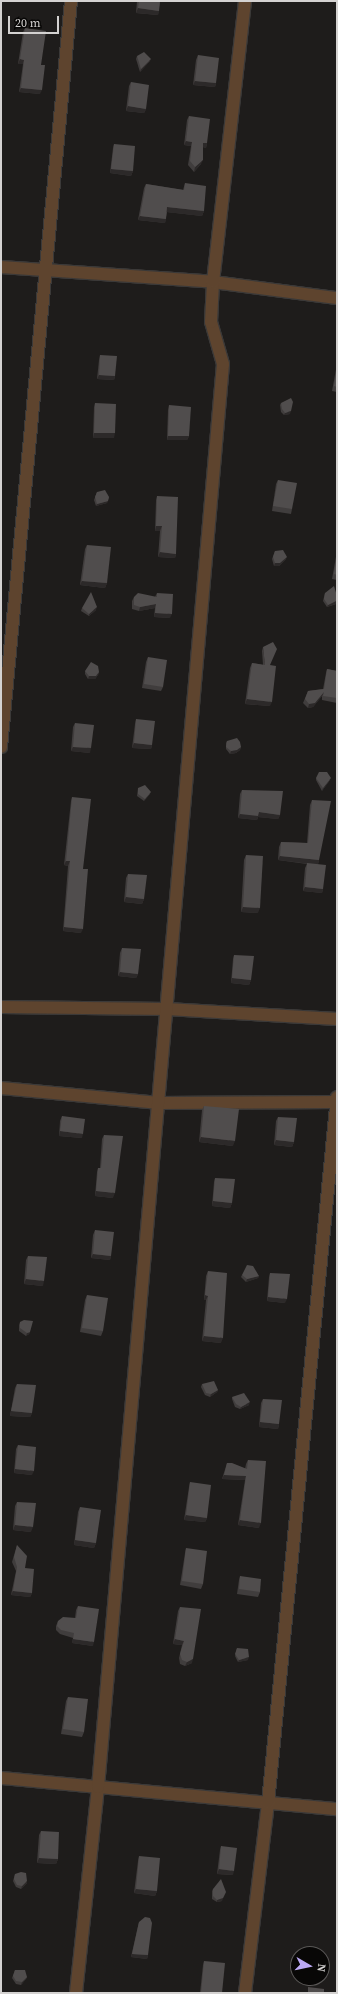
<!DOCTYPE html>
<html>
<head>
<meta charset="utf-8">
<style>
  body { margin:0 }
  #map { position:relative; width:338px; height:1994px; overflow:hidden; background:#1e1c1b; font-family:"Source Serif 4",serif }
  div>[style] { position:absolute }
  .roads { filter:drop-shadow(1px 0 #3b3938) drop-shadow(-1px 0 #3b3938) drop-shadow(0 1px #3b3938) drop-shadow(0 -1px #3b3938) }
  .minor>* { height:12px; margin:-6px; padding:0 6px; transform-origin:6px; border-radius:6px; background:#5e442e }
  .wall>* { inset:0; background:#403d3d }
  .shaded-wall>* { inset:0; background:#2c2929 }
  .building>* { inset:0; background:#504d4d }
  span { translate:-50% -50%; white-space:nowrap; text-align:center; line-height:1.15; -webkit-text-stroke:3px #080706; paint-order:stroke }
  .frame { position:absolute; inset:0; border:2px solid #d4d2d1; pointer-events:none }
  .north { position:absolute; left:290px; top:1946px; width:40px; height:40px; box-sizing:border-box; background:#080706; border:1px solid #5a5857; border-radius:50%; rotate:99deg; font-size:11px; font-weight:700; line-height:16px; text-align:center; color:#d4d2d1 }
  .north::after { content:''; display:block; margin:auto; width:14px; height:18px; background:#bcaaf5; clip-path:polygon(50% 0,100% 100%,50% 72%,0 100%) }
  .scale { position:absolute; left:8px; top:16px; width:51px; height:18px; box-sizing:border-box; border:2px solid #d4d2d1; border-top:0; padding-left:5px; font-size:12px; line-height:14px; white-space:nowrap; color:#d4d2d1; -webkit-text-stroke:3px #080706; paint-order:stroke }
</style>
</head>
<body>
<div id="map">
  <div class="roads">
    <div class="minor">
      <div style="left:1px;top:267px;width:213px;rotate:4deg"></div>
      <div style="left:213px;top:282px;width:125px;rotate:7.4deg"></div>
      <div style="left:1px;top:747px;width:749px;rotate:-84.64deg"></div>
      <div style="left:1px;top:1007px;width:166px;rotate:0.7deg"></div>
      <div style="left:167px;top:1009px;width:170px;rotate:3.4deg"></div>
      <div style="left:1px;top:1088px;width:159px;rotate:5.4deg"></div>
      <div style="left:159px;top:1103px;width:178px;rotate:-0.3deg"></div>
      <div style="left:1px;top:1778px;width:337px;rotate:5.3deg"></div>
      <div style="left:76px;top:1993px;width:207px;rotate:-83.9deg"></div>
      <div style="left:98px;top:1787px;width:1428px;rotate:-84.98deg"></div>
      <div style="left:223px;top:364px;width:44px;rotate:-105.9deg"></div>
      <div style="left:211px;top:322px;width:40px;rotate:-87.1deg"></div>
      <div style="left:213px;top:282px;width:283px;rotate:-83.5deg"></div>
      <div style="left:245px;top:1993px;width:191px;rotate:-83.1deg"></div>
      <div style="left:268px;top:1803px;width:709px;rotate:-84.42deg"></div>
    </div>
  </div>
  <div class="wall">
    <div style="clip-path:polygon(137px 1px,160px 1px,158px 15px,136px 13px)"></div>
    <div style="clip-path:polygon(25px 28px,41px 65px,40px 94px,19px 92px,23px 64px,18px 64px,23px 32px)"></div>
    <div style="clip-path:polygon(198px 55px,216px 83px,215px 87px,193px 85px,196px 60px)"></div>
    <div style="clip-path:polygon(137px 56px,150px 61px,140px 72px,136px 59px)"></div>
    <div style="clip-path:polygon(131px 82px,146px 109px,144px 113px,126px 111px,129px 86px)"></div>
    <div style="clip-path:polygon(189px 116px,207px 143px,206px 148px,203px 147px,201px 164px,194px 172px,188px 165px,191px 146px,184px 145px,187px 120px)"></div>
    <div style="clip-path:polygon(114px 144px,133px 171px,131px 176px,110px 173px,113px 148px)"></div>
    <div style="clip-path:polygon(185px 183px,204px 211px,202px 216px,167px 212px,165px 223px,138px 220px,144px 188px,146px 184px,183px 190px)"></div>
    <div style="clip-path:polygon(100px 355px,115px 376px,114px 380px,97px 379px,99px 360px)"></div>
    <div style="clip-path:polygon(337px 364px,337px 392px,332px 391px)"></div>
    <div style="clip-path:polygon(95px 403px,114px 438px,93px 438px,94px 407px)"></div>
    <div style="clip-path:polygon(281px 403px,290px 414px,284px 415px,281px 412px,280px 405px)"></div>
    <div style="clip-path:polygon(169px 405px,189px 436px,187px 440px,167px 440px,168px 410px)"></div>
    <div style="clip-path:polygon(278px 480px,292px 509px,291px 514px,272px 511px,276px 484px)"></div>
    <div style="clip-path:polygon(97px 492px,109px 497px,107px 503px,96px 506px,94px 500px)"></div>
    <div style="clip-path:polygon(157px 496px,176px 554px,175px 558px,158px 557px,160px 531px,155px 531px,156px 500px)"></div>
    <div style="clip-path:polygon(87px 545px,107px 583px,105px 588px,80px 585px,85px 549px)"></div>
    <div style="clip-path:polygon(275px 551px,286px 559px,279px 566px,274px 566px,272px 559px)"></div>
    <div style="clip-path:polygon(337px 551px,337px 580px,332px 579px)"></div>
    <div style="clip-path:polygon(157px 593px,170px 618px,154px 617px,155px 608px,139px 611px,132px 609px,132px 601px,134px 597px,155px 597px)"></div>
    <div style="clip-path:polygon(325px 593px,337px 600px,336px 604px,327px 607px,323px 601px)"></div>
    <div style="clip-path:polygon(82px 608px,96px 610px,89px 616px,81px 611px)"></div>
    <div style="clip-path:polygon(263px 647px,270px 706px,245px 704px,250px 668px,252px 663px,263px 665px,262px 651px)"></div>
    <div style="clip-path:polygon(148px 657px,163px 687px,161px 691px,142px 688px,146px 662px)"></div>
    <div style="clip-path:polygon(327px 669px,337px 671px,337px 703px,322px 700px,322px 696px,313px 707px,308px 708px,303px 703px,308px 691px,323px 689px,326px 673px)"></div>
    <div style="clip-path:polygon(85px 671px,99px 672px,98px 675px,95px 679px,88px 679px,85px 674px)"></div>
    <div style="clip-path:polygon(136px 719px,152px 745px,151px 749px,132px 748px,135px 724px)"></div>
    <div style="clip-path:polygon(75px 723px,90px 753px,71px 751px,73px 727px)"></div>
    <div style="clip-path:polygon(227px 741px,241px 747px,240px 750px,236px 753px,230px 754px,226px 749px,226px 743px)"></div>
    <div style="clip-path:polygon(316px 778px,330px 780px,322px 791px,316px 780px)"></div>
    <div style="clip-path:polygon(138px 788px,150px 794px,144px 801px,137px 796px)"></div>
    <div style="clip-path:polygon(242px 790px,280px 815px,278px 819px,258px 817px,257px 820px,238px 818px,240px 794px)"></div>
    <div style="clip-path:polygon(72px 797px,81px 933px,63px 931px,68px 866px,64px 865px,71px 801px)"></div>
    <div style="clip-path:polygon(312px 800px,319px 860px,318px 864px,323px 889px,322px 893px,303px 891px,305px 868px,307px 864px,278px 860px,279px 847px,281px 842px,307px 843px,310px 805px)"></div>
    <div style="clip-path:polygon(246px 855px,258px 913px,241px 912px,244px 860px)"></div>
    <div style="clip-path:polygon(128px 874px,144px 899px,142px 904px,124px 902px,126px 878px)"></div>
    <div style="clip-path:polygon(122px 948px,138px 974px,136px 978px,118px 976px,120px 953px)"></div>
    <div style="clip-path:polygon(234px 955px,251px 980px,249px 985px,231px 983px,233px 959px)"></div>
    <div style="clip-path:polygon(204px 1106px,233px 1146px,199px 1142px,202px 1110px)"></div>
    <div style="clip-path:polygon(62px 1116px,82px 1138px,59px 1136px,60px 1121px)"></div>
    <div style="clip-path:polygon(278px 1117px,294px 1142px,292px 1147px,274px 1145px,276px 1121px)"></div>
    <div style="clip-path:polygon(104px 1135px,113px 1198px,95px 1196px,97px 1172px,98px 1168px,100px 1168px,102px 1139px)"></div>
    <div style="clip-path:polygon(215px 1178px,232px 1203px,230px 1208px,212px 1206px,214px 1182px)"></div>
    <div style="clip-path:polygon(95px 1230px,111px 1256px,110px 1260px,91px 1258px,93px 1235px)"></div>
    <div style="clip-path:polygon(28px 1256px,43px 1286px,24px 1284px,26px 1260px)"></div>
    <div style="clip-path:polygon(208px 1271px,221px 1343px,202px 1341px,206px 1300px,204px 1300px,206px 1276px)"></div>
    <div style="clip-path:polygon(270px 1273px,285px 1303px,267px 1301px,269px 1277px)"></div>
    <div style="clip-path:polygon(242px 1275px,259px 1276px,258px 1278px,246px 1282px,241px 1277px)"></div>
    <div style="clip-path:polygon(87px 1295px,103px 1331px,101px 1336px,80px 1332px,85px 1300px)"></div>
    <div style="clip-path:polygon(20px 1322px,30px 1332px,29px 1334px,26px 1336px,19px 1331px,19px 1325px)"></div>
    <div style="clip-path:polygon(17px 1384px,32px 1413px,30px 1417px,10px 1416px,15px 1388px)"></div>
    <div style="clip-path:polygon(202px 1384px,218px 1390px,217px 1392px,210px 1397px,205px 1395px,201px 1387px)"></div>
    <div style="clip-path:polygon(232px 1397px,249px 1405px,240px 1409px,235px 1407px,232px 1399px)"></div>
    <div style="clip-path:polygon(263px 1399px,279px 1424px,278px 1429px,259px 1427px,261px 1403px)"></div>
    <div style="clip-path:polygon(18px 1445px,32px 1475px,14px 1473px,16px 1449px)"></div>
    <div style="clip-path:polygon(248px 1460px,259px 1528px,238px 1525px,245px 1480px,222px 1479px,227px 1463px,245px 1469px,246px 1464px)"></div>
    <div style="clip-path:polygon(190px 1482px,207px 1518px,205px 1522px,184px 1520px,189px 1487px)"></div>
    <div style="clip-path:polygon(17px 1502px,31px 1532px,13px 1530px,15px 1506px)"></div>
    <div style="clip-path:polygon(80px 1507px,96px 1543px,94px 1548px,74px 1545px,78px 1512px)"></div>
    <div style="clip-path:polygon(17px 1545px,25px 1568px,32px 1593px,30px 1597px,11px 1595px,16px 1571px,12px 1562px)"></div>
    <div style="clip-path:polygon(186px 1548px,203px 1584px,201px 1589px,180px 1585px,185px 1553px)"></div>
    <div style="clip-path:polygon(240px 1576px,260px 1592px,258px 1597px,237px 1594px,239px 1580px)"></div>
    <div style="clip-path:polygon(78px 1606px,93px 1646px,72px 1643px,73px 1638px,60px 1634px,56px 1630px,56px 1626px,58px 1621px,75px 1618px,76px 1610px)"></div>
    <div style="clip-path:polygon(180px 1607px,192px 1663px,185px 1666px,180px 1664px,179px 1658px,182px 1645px,173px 1644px,178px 1611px)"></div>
    <div style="clip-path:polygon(237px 1648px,248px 1660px,238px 1662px,235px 1656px)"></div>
    <div style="clip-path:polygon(68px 1697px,84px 1732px,82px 1737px,61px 1734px,66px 1701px)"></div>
    <div style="clip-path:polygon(41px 1831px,58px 1859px,56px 1864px,37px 1863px,39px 1835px)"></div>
    <div style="clip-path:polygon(221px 1846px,233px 1875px,217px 1874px,220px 1850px)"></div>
    <div style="clip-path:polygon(139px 1856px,157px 1891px,155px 1896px,134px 1893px,138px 1861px)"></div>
    <div style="clip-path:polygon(15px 1874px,27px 1883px,21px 1889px,16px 1887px,13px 1881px)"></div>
    <div style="clip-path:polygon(213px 1889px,222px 1901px,217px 1902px,212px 1899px,212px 1891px)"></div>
    <div style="clip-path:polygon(139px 1922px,148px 1955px,147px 1959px,131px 1957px,138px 1926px)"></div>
    <div style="clip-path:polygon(204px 1961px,222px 1993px,200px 1993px,203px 1965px)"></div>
    <div style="clip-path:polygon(15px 1970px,27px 1977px,26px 1979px,21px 1985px,16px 1984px,12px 1978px)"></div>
  </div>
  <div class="shaded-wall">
    <div style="clip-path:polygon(138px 8px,159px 11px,158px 15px,136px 13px)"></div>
    <div style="clip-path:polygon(20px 59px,24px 60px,23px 64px,18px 64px)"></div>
    <div style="clip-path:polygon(151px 59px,150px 61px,140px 72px,141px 69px)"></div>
    <div style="clip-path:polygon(195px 81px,216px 83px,215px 87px,193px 85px)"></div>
    <div style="clip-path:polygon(21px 88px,42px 90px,40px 94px,19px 92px)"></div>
    <div style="clip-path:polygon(128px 106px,146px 109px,144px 113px,126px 111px)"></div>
    <div style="clip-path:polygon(186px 141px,192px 142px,191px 146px,184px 145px)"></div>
    <div style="clip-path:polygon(203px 143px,207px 143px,206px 148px,202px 147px)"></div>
    <div style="clip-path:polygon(203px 160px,201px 164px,194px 172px,195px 167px)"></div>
    <div style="clip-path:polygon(111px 169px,133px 171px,131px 176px,110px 173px)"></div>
    <div style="clip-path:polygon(167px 207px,204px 211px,202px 216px,166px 212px)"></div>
    <div style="clip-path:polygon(140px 216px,166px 219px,165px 223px,138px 220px)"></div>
    <div style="clip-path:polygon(99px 375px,115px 376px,114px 380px,97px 379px)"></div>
    <div style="clip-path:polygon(291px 411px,290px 414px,284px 415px,285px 413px)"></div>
    <div style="clip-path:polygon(94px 433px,115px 433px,114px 438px,93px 438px)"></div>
    <div style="clip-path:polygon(168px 436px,189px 436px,187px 440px,167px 440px)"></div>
    <div style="clip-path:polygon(108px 501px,107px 503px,96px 506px,97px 504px)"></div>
    <div style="clip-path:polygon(156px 526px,162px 526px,160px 531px,155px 531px)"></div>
    <div style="clip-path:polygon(160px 552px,176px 554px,175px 558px,158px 557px)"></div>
    <div style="clip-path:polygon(287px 557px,286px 559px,279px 566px,274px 566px,275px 563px)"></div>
    <div style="clip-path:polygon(82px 581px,107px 583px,105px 588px,80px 585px)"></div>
    <div style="clip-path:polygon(336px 601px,336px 604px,327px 607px,328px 605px)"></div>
    <div style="clip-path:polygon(156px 604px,155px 608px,139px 611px,140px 607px)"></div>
    <div style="clip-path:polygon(97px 607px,96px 610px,89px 616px,89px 614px)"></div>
    <div style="clip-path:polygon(155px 613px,172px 614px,170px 618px,154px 617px)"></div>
    <div style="clip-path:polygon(99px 672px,98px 675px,95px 679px,88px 679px,89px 676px)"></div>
    <div style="clip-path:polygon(324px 692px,322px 696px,313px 707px,308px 708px,309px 704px)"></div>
    <div style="clip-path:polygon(247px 699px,272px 702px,270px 706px,245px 704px)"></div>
    <div style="clip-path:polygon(134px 743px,152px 745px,151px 749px,132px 748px)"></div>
    <div style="clip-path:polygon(73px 747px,91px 748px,90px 753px,71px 751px)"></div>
    <div style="clip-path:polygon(241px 747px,240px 750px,236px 753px,230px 754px,231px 751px)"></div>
    <div style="clip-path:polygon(331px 778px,330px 780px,322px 791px,323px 788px)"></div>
    <div style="clip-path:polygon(151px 792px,150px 794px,144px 801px,145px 799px)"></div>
    <div style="clip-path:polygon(259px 812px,280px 815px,278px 819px,258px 817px,257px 820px,238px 818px,240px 814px)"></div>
    <div style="clip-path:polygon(280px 856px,319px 860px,318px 865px,278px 860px)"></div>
    <div style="clip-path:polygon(66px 861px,70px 861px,68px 866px,64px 865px)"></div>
    <div style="clip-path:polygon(305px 887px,323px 889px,322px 893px,303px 891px)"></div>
    <div style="clip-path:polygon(126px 897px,144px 899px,142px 904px,124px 902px)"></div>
    <div style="clip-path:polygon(243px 907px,260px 908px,258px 913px,241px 912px)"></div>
    <div style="clip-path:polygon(64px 927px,83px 929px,81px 933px,63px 931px)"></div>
    <div style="clip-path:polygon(120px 972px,138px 974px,136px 978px,118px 976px)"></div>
    <div style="clip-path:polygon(232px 978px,251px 980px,249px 985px,231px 983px)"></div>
    <div style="clip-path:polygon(60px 1131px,83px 1134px,82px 1138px,59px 1136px)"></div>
    <div style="clip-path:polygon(201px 1137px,235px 1141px,233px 1146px,199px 1142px)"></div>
    <div style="clip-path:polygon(276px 1140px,294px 1142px,292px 1147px,274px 1145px)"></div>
    <div style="clip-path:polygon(96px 1191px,115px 1193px,113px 1198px,95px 1196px)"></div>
    <div style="clip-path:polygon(213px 1201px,232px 1203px,230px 1208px,212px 1206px)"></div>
    <div style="clip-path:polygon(93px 1254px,111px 1256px,110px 1260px,91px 1258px)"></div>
    <div style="clip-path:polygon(259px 1276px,258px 1278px,246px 1282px,247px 1279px)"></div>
    <div style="clip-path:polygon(26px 1279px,44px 1281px,43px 1286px,24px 1284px)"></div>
    <div style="clip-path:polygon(205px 1295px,208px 1296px,206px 1300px,204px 1300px)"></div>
    <div style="clip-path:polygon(268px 1297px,287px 1299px,285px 1303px,267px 1301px)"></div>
    <div style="clip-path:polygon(30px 1332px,29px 1334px,26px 1336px,27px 1333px)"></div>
    <div style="clip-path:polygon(204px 1336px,223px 1338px,221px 1343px,202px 1341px)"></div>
    <div style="clip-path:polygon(218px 1390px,217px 1392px,210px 1397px,211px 1394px)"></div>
    <div style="clip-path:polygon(250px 1402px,249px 1405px,240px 1409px,241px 1407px)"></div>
    <div style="clip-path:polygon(11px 1411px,32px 1413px,30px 1417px,10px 1416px)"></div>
    <div style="clip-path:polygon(260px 1422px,279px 1424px,278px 1429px,259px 1427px)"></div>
    <div style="clip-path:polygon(15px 1469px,34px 1471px,32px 1475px,14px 1473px)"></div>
    <div style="clip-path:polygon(224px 1475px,246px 1476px,245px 1480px,222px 1479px)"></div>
    <div style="clip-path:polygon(186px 1515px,207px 1518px,205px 1522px,184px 1520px)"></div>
    <div style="clip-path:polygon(240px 1520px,261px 1523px,259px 1528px,238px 1525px)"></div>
    <div style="clip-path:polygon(15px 1525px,33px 1527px,31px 1532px,13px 1530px)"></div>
    <div style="clip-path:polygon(75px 1540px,96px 1543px,94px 1548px,74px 1545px)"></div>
    <div style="clip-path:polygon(13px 1591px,32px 1593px,30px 1597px,11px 1595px)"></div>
    <div style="clip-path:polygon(73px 1639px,94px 1642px,93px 1646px,72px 1643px)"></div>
    <div style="clip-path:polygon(175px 1639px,184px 1641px,182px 1645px,173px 1644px)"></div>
    <div style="clip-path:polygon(249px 1657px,248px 1660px,238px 1662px,239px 1660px)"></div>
    <div style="clip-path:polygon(193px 1659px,192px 1663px,185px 1666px,187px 1662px)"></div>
    <div style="clip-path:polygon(39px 1858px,58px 1859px,56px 1864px,37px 1863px)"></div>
    <div style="clip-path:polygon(219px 1869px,234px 1871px,233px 1875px,217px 1874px)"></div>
    <div style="clip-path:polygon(27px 1881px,27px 1883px,21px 1889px,22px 1886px)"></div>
    <div style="clip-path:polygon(136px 1889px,157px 1891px,155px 1896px,134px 1893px)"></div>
    <div style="clip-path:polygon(226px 1892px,222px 1901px,217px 1902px,217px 1900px)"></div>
    <div style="clip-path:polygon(132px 1954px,148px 1955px,147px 1959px,131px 1957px)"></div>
    <div style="clip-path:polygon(27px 1977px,26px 1979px,21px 1985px,22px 1982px)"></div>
  </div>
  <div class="building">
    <div style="clip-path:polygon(139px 1px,160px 1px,159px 11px,138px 8px)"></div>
    <div style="clip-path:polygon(25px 28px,46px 31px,41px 65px,45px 65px,42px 90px,21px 88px,24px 60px,20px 59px)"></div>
    <div style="clip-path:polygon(144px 52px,151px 59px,141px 69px,137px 56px)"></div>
    <div style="clip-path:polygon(198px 55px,219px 58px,216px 83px,195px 81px)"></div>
    <div style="clip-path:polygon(131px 82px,149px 85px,146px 109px,128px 106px)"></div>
    <div style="clip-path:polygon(189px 116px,210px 119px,207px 143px,203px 143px,203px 160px,195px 167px,190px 161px,192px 142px,186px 141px)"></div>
    <div style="clip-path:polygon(114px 144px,135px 146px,133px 171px,111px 169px)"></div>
    <div style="clip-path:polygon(185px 183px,206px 186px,204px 211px,167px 207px,166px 219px,140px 216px,146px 184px,184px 190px)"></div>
    <div style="clip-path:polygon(100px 355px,117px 356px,115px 376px,99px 375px)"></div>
    <div style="clip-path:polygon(337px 368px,337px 387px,334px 386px)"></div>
    <div style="clip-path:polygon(291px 398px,293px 402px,291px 411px,285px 413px,282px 409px,281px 403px)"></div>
    <div style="clip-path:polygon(95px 403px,116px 404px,115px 433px,94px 433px)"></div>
    <div style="clip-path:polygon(169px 405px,191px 407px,189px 436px,168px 436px)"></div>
    <div style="clip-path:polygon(278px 480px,297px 483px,292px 509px,273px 506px)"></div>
    <div style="clip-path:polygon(105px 490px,109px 497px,108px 501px,97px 504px,95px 497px,97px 492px)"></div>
    <div style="clip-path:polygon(157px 496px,178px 497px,176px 554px,160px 552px,162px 526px,156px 526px)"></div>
    <div style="clip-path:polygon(87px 545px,111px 547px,107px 583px,82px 581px)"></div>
    <div style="clip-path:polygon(283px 550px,287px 557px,280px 563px,275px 563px,273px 557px,275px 551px)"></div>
    <div style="clip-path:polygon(337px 555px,337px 575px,334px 574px)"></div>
    <div style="clip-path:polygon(334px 586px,337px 596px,337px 600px,336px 601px,328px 605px,324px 599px,325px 593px)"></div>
    <div style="clip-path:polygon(91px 592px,97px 607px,89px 614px,82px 608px)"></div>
    <div style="clip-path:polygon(138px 593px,157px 597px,157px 593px,173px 594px,172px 614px,155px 613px,156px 604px,140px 607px,134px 605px,134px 597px)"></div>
    <div style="clip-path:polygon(273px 642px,277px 649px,270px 665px,276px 666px,272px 702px,247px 699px,252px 663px,265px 665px,263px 647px)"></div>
    <div style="clip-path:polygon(148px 657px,167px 660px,163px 687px,144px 684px)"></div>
    <div style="clip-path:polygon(91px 662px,98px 666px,99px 672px,96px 676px,89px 676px,85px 671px)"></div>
    <div style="clip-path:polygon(327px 669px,337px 671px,337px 698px,323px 696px,324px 692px,315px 703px,309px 704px,305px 699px,308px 691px,324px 689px)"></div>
    <div style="clip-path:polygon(136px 719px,155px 721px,152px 745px,134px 743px)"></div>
    <div style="clip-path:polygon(75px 723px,94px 725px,91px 748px,73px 747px)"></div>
    <div style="clip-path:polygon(237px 738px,240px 742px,241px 747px,237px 750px,231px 751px,226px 747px,227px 741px)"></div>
    <div style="clip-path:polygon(319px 772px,327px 772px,331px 778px,323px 788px,316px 778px)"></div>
    <div style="clip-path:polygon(145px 785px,151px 792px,145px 799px,138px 794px,138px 788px)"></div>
    <div style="clip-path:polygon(242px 790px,283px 791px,280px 815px,259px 812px,258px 816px,240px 814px)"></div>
    <div style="clip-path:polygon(72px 797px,91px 799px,83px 869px,88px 869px,83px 929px,64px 927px,70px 861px,66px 861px)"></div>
    <div style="clip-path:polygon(312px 800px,331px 801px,319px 860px,280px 856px,281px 842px,308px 843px)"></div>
    <div style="clip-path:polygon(246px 855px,263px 856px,260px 908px,243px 907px)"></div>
    <div style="clip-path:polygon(307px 863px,326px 865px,323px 889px,305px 887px)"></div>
    <div style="clip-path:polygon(128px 874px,147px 875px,144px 899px,126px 897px)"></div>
    <div style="clip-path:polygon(122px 948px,141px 949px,138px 974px,120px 972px)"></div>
    <div style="clip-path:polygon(234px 955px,254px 956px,251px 980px,232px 978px)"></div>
    <div style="clip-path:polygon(204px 1106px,239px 1109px,235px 1141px,201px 1137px)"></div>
    <div style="clip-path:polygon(62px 1116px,85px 1119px,83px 1134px,60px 1131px)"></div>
    <div style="clip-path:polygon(278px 1117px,297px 1118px,294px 1142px,276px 1140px)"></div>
    <div style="clip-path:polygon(104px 1135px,123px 1136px,115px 1193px,96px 1191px,98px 1168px,101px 1168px)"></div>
    <div style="clip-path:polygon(215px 1178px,235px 1179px,232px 1203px,213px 1201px)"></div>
    <div style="clip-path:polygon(95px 1230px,114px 1232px,111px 1256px,93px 1254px)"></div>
    <div style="clip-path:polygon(28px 1256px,47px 1257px,44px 1281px,26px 1279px)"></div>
    <div style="clip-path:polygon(247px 1265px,253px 1266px,259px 1276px,247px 1279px,242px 1275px)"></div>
    <div style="clip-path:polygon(208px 1271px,227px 1273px,223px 1338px,204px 1336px,208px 1296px,205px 1295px)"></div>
    <div style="clip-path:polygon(270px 1273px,290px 1274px,287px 1299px,268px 1297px)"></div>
    <div style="clip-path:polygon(87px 1295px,108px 1298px,103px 1331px,82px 1328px)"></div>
    <div style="clip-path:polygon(24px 1320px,33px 1321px,30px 1332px,27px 1333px,20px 1328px,20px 1322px)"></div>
    <div style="clip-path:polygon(214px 1381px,218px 1390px,211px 1394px,206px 1393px,202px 1384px)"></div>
    <div style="clip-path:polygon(17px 1384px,36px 1385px,32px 1413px,11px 1411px)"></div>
    <div style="clip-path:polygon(244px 1393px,250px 1402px,241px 1407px,236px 1404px,232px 1397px)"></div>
    <div style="clip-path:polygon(263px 1399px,282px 1400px,279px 1424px,260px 1422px)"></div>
    <div style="clip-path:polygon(18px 1445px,36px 1447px,34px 1471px,15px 1469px)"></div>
    <div style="clip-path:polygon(248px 1460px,266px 1461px,261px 1523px,240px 1520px,246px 1476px,224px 1475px,227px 1463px,232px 1463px,247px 1469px)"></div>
    <div style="clip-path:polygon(190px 1482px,211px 1485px,207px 1518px,186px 1515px)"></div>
    <div style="clip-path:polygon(17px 1502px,36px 1503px,33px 1527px,15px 1525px)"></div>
    <div style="clip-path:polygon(80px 1507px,101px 1510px,96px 1543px,75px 1540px)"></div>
    <div style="clip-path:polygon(17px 1545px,27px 1556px,25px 1568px,34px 1569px,32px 1593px,13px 1591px,17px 1567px,14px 1557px)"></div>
    <div style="clip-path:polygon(186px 1548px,207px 1551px,203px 1584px,182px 1581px)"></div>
    <div style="clip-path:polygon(240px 1576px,261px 1579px,260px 1592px,239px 1589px)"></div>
    <div style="clip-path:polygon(78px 1606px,99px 1609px,94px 1642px,73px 1639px,74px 1633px,61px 1630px,57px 1626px,58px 1621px,63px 1617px,76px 1618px)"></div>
    <div style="clip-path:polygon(180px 1607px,201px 1609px,193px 1659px,187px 1662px,182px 1660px,180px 1654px,184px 1641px,175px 1639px)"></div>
    <div style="clip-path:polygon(237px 1648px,248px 1649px,249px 1657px,239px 1660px,235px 1654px)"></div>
    <div style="clip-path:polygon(68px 1697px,88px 1699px,84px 1732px,63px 1729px)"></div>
    <div style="clip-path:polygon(41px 1831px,59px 1832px,58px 1859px,39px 1858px)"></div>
    <div style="clip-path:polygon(221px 1846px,237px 1848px,234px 1871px,219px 1869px)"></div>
    <div style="clip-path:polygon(139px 1856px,160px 1858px,157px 1891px,136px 1889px)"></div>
    <div style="clip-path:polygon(21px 1872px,26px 1873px,27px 1881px,22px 1886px,17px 1885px,14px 1879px,15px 1874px)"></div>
    <div style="clip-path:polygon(221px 1879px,226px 1892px,223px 1898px,217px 1900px,213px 1896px,213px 1889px)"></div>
    <div style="clip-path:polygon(145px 1917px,150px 1918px,152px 1923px,148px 1955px,132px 1954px,139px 1922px)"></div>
    <div style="clip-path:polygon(204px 1961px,225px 1963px,222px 1993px,201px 1993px)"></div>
    <div style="clip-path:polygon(15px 1970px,25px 1970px,27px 1977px,22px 1982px,16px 1981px,13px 1976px)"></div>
    <div style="clip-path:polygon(308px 1987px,324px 1989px,324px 1993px,308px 1993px)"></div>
  </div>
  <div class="frame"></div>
  <div class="north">N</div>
  <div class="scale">20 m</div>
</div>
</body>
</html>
